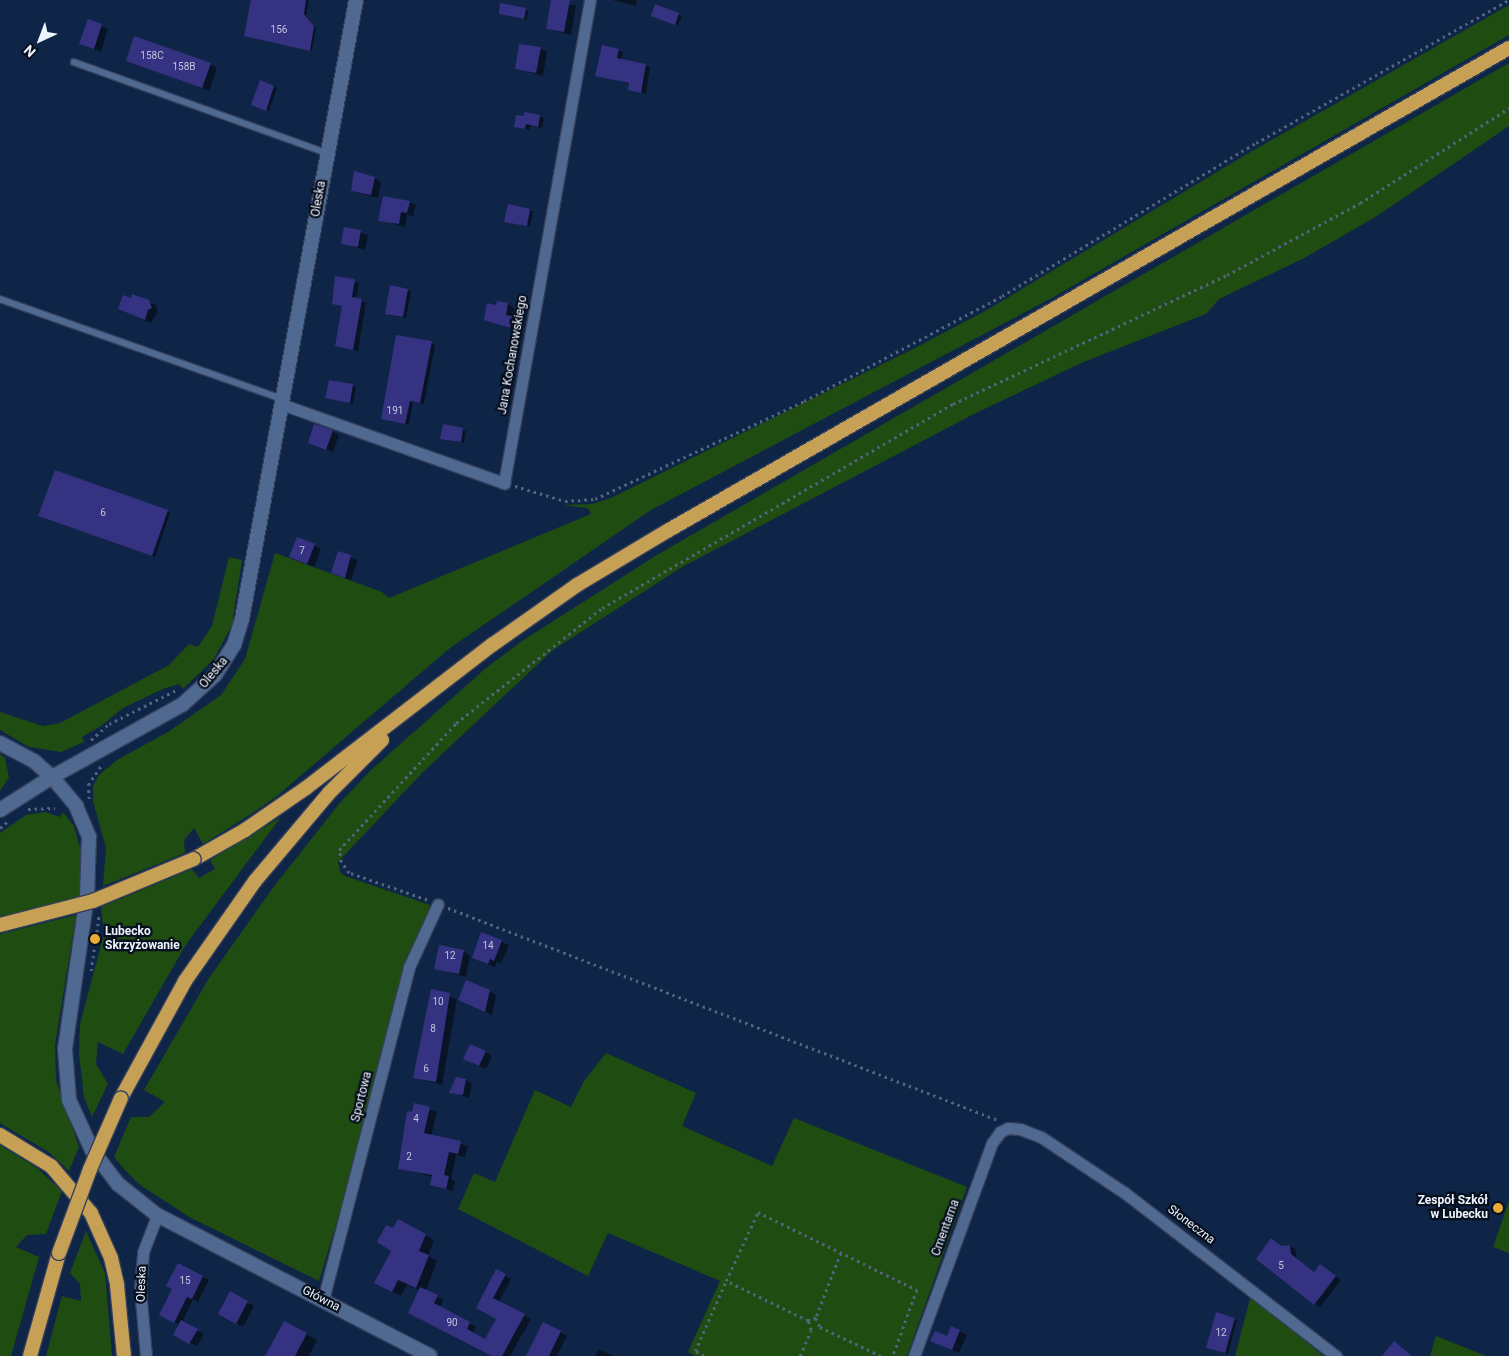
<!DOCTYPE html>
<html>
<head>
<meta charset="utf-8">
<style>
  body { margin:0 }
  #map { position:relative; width:1509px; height:1356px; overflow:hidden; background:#0f2548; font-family:Roboto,sans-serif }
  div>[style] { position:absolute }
  .green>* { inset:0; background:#1e4c11 }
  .shadow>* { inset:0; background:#0007 }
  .building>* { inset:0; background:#353281 }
  .path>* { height:2.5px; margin-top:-1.25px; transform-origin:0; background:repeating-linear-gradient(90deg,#53647f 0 2.5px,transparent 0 6.5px) }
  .roads { filter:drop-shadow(1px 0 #343f5b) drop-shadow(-1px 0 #343f5b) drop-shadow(0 1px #343f5b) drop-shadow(0 -1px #343f5b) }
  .service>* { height:5.5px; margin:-2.75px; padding:0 2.75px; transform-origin:2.75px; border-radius:2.75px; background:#506991 }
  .minor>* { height:11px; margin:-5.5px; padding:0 5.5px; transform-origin:5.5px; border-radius:5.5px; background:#506991 }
  .tertiary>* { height:14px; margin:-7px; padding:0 7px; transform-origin:7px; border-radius:7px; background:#506991 }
  .trunk>* { height:14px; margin:-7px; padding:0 7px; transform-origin:7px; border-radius:7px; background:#c6a055 }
  .bridges { filter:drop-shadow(1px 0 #343f5b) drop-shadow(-1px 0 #343f5b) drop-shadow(0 1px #343f5b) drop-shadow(0 -1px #343f5b) }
  .trunk-bridge>* { height:14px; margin:-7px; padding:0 7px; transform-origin:7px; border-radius:7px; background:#c6a055 }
  .dots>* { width:14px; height:14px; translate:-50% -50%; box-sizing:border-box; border:2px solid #060f1e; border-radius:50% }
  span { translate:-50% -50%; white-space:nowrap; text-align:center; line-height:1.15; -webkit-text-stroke:4.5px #060f1e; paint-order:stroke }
  .number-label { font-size:10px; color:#c0c4de }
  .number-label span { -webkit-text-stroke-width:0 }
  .street-label { font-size:12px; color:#eef4fd }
  .poi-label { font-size:12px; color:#eef4fd; font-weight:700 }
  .left { translate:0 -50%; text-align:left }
  .right { translate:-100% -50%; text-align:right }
  .north { position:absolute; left:15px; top:15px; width:50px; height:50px; -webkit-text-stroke:4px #060f1e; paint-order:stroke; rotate:223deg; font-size:14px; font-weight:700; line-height:20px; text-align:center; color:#eef4fd }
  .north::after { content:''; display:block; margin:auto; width:18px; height:22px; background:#eef4fd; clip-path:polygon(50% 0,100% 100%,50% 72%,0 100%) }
</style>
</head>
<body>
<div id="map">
  <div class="green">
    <div style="clip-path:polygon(1509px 5px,1509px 35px,1050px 299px,651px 510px,450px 648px,277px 796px,251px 814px,203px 844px,194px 828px,184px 840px,185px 853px,103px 886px,106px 848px,93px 801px,93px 786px,99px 775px,117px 760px,168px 732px,221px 695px,245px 659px,275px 553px,382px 592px,389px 598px,591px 514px,588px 508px,561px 505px,592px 504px,611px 498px,915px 348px,987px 310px,1247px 154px)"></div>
    <div style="clip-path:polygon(1509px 63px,1509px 126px,1377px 216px,1306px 257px,1219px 299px,1206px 314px,1081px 363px,974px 414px,682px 567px,553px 650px,423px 772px,338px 862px,340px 872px,345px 876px,433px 906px,319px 1281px,191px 1218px,140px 1185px,125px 1170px,114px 1157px,131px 1117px,149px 1117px,165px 1102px,144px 1090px,209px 978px,275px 885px,339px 804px,371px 770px,485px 669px,522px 641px,657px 555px)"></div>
    <div style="clip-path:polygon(229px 557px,242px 560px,232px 625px,214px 659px,183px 689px,179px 684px,163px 689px,123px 708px,101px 726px,82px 737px,84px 742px,61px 752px,29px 747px,0 730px,0 712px,43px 726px,60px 723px,169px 665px,189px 644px,198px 647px,212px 626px)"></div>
    <div style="clip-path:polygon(0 754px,5px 758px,9px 777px,0 791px)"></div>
    <div style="clip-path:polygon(45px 812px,60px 817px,63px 812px,74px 826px,83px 858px,81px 897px,0 918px,0 833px,26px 815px)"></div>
    <div style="clip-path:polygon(281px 817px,187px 943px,123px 1054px,98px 1042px,96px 1064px,108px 1084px,92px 1117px,84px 1097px,79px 1054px,80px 1024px,104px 934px,101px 907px,192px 869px,199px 878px,215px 869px,210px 860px)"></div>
    <div style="clip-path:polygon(76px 915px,55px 1045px,56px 1080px,79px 1147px,69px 1171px,50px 1153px,0 1123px,0 934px)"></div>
    <div style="clip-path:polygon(606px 1053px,696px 1093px,682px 1126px,772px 1166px,794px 1118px,967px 1187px,907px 1356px,695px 1356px,688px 1352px,720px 1281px,608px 1233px,588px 1276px,458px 1209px,474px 1173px,495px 1182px,535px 1090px,571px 1107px,584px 1081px)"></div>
    <div style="clip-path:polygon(0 1145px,37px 1168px,62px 1191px,46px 1234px,27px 1235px,16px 1247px,39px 1257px,11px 1356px,0 1356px)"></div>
    <div style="clip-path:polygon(1509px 1201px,1509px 1253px,1493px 1247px)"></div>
    <div style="clip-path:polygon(86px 1231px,105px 1273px,112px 1356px,46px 1356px,62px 1296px,81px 1301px,80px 1284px,70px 1273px)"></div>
    <div style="clip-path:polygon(1251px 1295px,1323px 1356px,1235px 1356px)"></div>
    <div style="clip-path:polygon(1436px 1336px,1486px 1356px,1430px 1356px)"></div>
  </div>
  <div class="shadow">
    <div style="clip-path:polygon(252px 0,309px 0,306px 16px,316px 28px,312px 51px,248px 37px)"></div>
    <div style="clip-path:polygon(552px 0,576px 6px,571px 35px,548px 29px)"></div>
    <div style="clip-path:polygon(612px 0,637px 0,636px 6px)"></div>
    <div style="clip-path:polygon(655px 6px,682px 16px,678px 25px,655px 17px)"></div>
    <div style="clip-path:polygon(525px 9px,528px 11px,527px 20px,500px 14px)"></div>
    <div style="clip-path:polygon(88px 21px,108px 29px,101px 52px,80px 44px)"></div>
    <div style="clip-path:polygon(540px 48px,547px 52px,543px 76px,516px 68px)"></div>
    <div style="clip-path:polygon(619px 50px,623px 53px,621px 60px,650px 67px,646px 94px,629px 90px,630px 84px,596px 75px)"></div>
    <div style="clip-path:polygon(127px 60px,210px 64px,217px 68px,209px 91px)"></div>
    <div style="clip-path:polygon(260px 82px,277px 88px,269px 111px,255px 107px)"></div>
    <div style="clip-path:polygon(540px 116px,544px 119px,542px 128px,530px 126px,529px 130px,515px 126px)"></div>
    <div style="clip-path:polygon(374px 178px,381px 182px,378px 198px,352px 191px)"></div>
    <div style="clip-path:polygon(409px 202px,416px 205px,413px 216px,407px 215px,405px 227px,380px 220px)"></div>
    <div style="clip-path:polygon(509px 206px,533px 211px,530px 227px,506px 221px)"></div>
    <div style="clip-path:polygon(345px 228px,368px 235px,365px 250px,342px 243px)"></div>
    <div style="clip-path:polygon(336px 277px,359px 283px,356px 299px,366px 303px,358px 351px,336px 345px,343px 307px,333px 303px)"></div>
    <div style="clip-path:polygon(408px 290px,411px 292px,406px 318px,389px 315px)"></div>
    <div style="clip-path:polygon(124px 296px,156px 305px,158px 312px,151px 323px,119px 309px)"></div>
    <div style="clip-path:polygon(508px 304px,514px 308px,513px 317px,519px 321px,517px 331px,485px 319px,498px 306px)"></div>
    <div style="clip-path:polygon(431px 343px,435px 345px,424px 404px,413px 402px,409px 425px,382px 418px)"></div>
    <div style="clip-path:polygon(330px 381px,356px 387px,353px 404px,326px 397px)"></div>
    <div style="clip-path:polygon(444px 426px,466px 431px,464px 443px,441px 438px)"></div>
    <div style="clip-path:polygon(332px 431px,339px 435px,333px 452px,309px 443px)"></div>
    <div style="clip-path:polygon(167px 511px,170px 513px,155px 557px,43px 518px)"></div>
    <div style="clip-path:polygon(314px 545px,321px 549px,314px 567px,290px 557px)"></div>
    <div style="clip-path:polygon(339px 553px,358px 560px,351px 580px,333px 573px)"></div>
    <div style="clip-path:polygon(482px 934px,509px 945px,501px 963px,497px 962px,495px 967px,480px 961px)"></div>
    <div style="clip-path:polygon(464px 952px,470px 956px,466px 977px,435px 968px)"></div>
    <div style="clip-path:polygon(432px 991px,457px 999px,442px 1085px,414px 1077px)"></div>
    <div style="clip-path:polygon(490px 991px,496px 995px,492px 1015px,466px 1003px)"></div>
    <div style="clip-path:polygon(485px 1052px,492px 1056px,486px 1069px,472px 1063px)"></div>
    <div style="clip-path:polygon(466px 1080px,472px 1084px,469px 1098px,450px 1092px)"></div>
    <div style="clip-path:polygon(415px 1105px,437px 1112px,431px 1136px,468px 1146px,465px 1157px,456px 1155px,451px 1179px,455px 1181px,453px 1191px,432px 1185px,433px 1177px,400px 1168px)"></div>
    <div style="clip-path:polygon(394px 1230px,425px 1235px,434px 1240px,428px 1256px,437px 1261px,426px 1291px,443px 1300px,440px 1308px,476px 1327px,473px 1333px,485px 1341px,497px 1319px,478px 1308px,497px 1271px,511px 1279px,499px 1302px,531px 1319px,510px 1356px,493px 1356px,416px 1316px,420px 1290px,407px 1285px,401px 1296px,385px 1288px)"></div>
    <div style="clip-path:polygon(1290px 1246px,1295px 1249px,1297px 1259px,1315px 1273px,1321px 1265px,1341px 1280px,1320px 1307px,1315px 1304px,1282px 1247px)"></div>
    <div style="clip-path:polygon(178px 1265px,209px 1280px,198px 1302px,193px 1299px,182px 1323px,204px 1334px,197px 1346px,182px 1339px,180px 1325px,166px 1318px)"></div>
    <div style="clip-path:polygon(230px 1293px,254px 1306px,243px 1327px,219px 1314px)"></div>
    <div style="clip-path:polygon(1234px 1319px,1237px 1320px,1228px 1354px,1208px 1348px)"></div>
    <div style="clip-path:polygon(284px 1322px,317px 1340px,309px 1356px,267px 1356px)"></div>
    <div style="clip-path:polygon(544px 1323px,567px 1336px,557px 1356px,527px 1356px)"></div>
    <div style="clip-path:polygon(951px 1327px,967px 1335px,959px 1353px,932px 1341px,947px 1337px)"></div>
    <div style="clip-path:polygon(599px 1349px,613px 1356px,595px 1356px)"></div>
  </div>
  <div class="building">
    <div style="clip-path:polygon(251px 0,306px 0,304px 14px,314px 26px,310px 51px,244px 36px)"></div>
    <div style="clip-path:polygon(551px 0,570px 0,564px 32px,546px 29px)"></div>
    <div style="clip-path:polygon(500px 3px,526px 8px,524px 19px,499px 14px)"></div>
    <div style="clip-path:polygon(655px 4px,679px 13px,675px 25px,651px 16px)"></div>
    <div style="clip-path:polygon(88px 19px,102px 24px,94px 49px,79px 44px)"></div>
    <div style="clip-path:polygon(134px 36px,211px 63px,202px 88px,126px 61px)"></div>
    <div style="clip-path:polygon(519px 44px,541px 47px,536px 73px,515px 69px)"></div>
    <div style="clip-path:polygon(602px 45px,619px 49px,617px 58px,646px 64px,641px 93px,628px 90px,629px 83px,595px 76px)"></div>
    <div style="clip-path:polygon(260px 80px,274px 86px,266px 111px,251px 105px)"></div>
    <div style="clip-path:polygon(524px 112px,540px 115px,538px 127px,526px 124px,525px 129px,514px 127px,516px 115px,524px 116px)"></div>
    <div style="clip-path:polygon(354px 171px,375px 177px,371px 195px,351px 191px)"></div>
    <div style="clip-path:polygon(383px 196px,410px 201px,407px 213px,401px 212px,399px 224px,378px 221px)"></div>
    <div style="clip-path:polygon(508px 204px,530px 209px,527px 226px,504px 222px)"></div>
    <div style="clip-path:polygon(344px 227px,361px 230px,358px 247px,341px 244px)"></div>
    <div style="clip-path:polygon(335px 276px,355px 279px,352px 297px,362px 299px,353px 350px,335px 346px,342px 306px,332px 304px)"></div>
    <div style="clip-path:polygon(390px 285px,408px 289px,403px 317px,385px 314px)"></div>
    <div style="clip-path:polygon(132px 294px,149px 300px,152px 308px,148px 310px,145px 320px,118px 309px,123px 295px,131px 298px)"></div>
    <div style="clip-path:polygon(497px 301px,508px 303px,506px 315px,512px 316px,510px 328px,484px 320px,487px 303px,496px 305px)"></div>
    <div style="clip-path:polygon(396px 335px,432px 341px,420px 403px,410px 401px,405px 424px,381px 419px)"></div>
    <div style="clip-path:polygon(329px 380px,353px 384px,350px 403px,325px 398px)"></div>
    <div style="clip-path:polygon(314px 424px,333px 430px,326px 450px,308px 443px)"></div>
    <div style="clip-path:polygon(443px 424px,463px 428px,461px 442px,440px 439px)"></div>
    <div style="clip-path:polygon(55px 470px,168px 510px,152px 556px,38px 516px)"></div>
    <div style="clip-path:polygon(297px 537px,315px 544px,307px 564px,289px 557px)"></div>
    <div style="clip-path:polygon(338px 551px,351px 555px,345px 578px,331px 573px)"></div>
    <div style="clip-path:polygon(481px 932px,502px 940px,494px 961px,490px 959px,488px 964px,472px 958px)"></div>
    <div style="clip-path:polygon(439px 945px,464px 950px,459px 974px,434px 969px)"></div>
    <div style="clip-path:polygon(466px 980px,490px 990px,485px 1012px,458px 1000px)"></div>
    <div style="clip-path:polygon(431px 989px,450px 993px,436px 1082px,413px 1078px)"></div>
    <div style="clip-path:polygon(470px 1044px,486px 1051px,479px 1066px,463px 1059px)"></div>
    <div style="clip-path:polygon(456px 1077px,466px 1079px,463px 1095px,449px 1093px)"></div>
    <div style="clip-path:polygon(414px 1103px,430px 1107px,424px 1133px,461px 1141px,458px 1154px,449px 1152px,444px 1175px,449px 1176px,446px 1189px,430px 1185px,432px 1175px,398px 1169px,407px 1111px,412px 1112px)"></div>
    <div style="clip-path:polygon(398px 1219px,426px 1234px,419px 1251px,429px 1255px,416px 1288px,398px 1280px,392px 1292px,374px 1283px,391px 1251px,377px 1242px,386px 1225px,393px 1228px)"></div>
    <div style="clip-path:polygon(1271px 1238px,1281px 1246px,1290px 1245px,1291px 1254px,1314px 1272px,1320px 1264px,1336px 1276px,1314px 1305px,1256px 1259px)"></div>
    <div style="clip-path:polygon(178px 1263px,203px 1276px,192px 1299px,187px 1297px,174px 1323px,159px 1315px,172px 1289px,166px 1286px)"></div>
    <div style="clip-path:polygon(496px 1269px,506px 1274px,493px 1298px,525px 1314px,502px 1356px,492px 1356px,408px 1313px,420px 1287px,438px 1295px,434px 1303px,470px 1322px,467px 1329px,485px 1339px,496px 1319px,476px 1308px)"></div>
    <div style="clip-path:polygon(230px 1291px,248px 1301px,236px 1324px,218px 1314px)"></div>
    <div style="clip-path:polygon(1216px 1312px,1235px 1318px,1225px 1353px,1206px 1348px)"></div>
    <div style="clip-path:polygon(181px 1320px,198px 1329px,189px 1344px,173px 1335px)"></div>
    <div style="clip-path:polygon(284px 1321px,307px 1333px,295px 1356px,265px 1356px)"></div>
    <div style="clip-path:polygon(543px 1322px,561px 1331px,549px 1356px,526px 1356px)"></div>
    <div style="clip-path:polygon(951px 1326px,960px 1330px,952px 1350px,930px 1341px,935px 1331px,947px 1336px)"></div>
    <div style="clip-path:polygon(1394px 1341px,1412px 1356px,1382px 1356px)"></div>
  </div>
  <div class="path">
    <div style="left:515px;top:486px;width:52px;rotate:16.7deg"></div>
    <div style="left:565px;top:501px;width:30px;rotate:-4deg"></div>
    <div style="left:595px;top:499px;width:231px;rotate:-25.1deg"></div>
    <div style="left:804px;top:401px;width:224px;rotate:-27.9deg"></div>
    <div style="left:1002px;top:296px;width:297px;rotate:-31.1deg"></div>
    <div style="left:1256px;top:143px;width:291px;rotate:-29.5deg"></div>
    <div style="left:91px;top:740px;width:24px;rotate:-42deg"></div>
    <div style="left:109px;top:724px;width:75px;rotate:-26.9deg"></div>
    <div style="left:89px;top:799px;width:14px;rotate:-94deg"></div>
    <div style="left:88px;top:785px;width:23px;rotate:-56deg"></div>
    <div style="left:28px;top:809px;width:27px;rotate:-2deg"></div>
    <div style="left:0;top:828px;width:9px;rotate:-41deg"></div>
    <div style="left:427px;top:900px;width:83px;rotate:-160.9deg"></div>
    <div style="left:349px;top:873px;width:14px;rotate:-126deg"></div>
    <div style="left:341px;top:862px;width:12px;rotate:-99deg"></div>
    <div style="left:339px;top:850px;width:173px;rotate:-47.3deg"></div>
    <div style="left:456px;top:723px;width:186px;rotate:-38.2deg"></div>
    <div style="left:602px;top:608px;width:406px;rotate:-30.2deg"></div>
    <div style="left:953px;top:404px;width:303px;rotate:-25.2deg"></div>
    <div style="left:1227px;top:275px;width:151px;rotate:-28.4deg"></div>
    <div style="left:1360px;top:203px;width:177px;rotate:-32.5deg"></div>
    <div style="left:448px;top:908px;width:589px;rotate:21.08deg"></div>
    <div style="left:91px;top:971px;width:57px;rotate:-81.9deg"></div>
    <div style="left:841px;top:1253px;width:70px;rotate:111deg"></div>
    <div style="left:816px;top:1318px;width:9px;rotate:159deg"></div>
    <div style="left:808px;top:1321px;width:91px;rotate:-154deg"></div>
    <div style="left:726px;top:1281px;width:76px;rotate:-65.1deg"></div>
    <div style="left:758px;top:1212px;width:177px;rotate:26.1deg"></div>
    <div style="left:917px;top:1290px;width:70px;rotate:110deg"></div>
    <div style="left:816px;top:1318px;width:10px;rotate:66deg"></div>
    <div style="left:820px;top:1327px;width:68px;rotate:25.4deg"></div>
    <div style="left:704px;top:1356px;width:10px;rotate:-151deg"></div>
    <div style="left:695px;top:1351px;width:77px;rotate:-66.1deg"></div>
    <div style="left:800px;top:1356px;width:28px;rotate:-67deg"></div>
    <div style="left:811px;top:1330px;width:9px;rotate:-108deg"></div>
  </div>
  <div class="roads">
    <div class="service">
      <div style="left:74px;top:62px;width:269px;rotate:19.8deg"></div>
      <div style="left:0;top:299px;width:299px;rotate:19.5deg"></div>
    </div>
    <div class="minor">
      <div style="left:281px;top:404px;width:237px;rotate:19.5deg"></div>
      <div style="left:504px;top:483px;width:491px;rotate:-79.9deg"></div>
      <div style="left:323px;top:1300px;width:344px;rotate:-75.5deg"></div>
      <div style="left:409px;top:967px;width:69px;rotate:-65.3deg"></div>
      <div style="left:146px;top:1356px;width:67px;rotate:-95.1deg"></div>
      <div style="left:140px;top:1289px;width:37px;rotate:-85deg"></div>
      <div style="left:143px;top:1252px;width:40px;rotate:-69deg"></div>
      <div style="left:914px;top:1356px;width:227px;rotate:-69.9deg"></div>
      <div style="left:992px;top:1143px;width:14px;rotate:-54deg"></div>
      <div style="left:1000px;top:1132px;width:9px;rotate:-27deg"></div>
      <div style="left:1008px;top:1128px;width:12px;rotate:5deg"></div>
      <div style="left:1020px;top:1129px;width:22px;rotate:21deg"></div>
      <div style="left:1041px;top:1137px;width:101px;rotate:33.7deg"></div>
      <div style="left:1125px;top:1193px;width:267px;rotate:37.7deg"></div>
    </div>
    <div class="tertiary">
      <div style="left:0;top:743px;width:38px;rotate:28deg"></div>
      <div style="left:34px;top:761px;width:24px;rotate:42deg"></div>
      <div style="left:52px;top:777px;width:38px;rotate:50deg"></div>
      <div style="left:76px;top:806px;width:34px;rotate:67deg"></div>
      <div style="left:89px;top:837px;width:59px;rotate:91.9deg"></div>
      <div style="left:87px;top:896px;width:155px;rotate:98.2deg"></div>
      <div style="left:65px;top:1049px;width:51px;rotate:85.5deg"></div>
      <div style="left:69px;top:1100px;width:55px;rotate:65.3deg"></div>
      <div style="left:92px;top:1150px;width:43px;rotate:52.6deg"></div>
      <div style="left:118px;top:1184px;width:50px;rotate:38.5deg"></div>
      <div style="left:157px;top:1215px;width:307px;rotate:27.3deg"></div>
      <div style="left:0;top:810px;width:62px;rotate:-32.4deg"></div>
      <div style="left:52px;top:777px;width:150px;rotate:-29.1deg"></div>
      <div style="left:183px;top:704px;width:43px;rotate:-42.2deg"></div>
      <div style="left:215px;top:675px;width:36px;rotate:-58deg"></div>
      <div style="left:234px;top:645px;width:27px;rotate:-73deg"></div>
      <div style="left:242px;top:619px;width:629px;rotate:-79.56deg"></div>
    </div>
    <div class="trunk">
      <div style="left:194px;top:859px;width:59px;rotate:-29.6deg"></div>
      <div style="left:245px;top:830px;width:74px;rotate:-34.5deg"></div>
      <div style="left:306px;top:788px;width:235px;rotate:-37.6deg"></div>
      <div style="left:492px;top:645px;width:104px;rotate:-35.2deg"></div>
      <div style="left:577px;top:585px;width:107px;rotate:-30.9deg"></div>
      <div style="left:669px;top:530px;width:968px;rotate:-29.85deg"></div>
      <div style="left:121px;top:1098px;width:133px;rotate:-61.3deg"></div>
      <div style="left:185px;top:981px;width:122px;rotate:-55deg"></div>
      <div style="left:255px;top:881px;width:115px;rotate:-49.9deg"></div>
      <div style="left:329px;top:793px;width:75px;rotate:-45deg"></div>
      <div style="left:0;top:1135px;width:60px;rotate:31.3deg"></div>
      <div style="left:51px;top:1166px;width:62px;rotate:49.6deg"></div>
      <div style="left:91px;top:1213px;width:49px;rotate:66deg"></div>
      <div style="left:111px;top:1258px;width:28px;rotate:77deg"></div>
      <div style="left:117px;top:1285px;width:71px;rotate:84.4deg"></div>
      <div style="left:30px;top:1356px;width:107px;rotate:-74.3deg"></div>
    </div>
  </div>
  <div class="bridges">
    <div class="trunk-bridge">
      <div style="left:0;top:925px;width:96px;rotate:-14.5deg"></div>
      <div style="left:93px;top:901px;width:109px;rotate:-22.6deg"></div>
      <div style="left:59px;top:1253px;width:90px;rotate:-69.7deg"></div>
      <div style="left:90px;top:1169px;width:77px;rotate:-66.4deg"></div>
    </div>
  </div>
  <div class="dots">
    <div style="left:95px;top:939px;background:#e8ab37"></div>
    <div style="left:1498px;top:1208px;background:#e8ab37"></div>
  </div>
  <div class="number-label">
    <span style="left:279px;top:30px">156</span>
    <span style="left:152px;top:56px">158C</span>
    <span style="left:184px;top:67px">158B</span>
    <span style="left:395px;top:411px">191</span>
    <span style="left:103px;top:513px">6</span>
    <span style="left:302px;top:551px">7</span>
    <span style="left:488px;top:946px">14</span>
    <span style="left:450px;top:956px">12</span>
    <span style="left:438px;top:1002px">10</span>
    <span style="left:433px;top:1029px">8</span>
    <span style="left:426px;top:1069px">6</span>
    <span style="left:416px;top:1119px">4</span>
    <span style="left:409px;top:1157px">2</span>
    <span style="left:1281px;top:1266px">5</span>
    <span style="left:185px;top:1281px">15</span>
    <span style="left:452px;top:1323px">90</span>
    <span style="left:1221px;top:1333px">12</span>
  </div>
  <div class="street-label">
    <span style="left:319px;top:199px;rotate:-80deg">Oleska</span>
    <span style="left:513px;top:355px;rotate:-80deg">Jana Kochanowskiego</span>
    <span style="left:214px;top:673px;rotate:-50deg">Oleska</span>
    <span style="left:362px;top:1097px;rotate:-76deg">Sportowa</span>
    <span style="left:1191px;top:1225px;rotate:37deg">Słoneczna</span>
    <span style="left:946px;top:1228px;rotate:-70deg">Cmentarna</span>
    <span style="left:142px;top:1284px;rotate:-88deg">Oleska</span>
    <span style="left:321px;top:1299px;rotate:27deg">Główna</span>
  </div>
  <div class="poi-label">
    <span class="left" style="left:105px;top:939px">Lubecko<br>Skrzyżowanie</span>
    <span class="right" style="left:1488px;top:1208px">Zespół Szkół<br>w Lubecku</span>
  </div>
  <div class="north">N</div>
</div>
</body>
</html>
